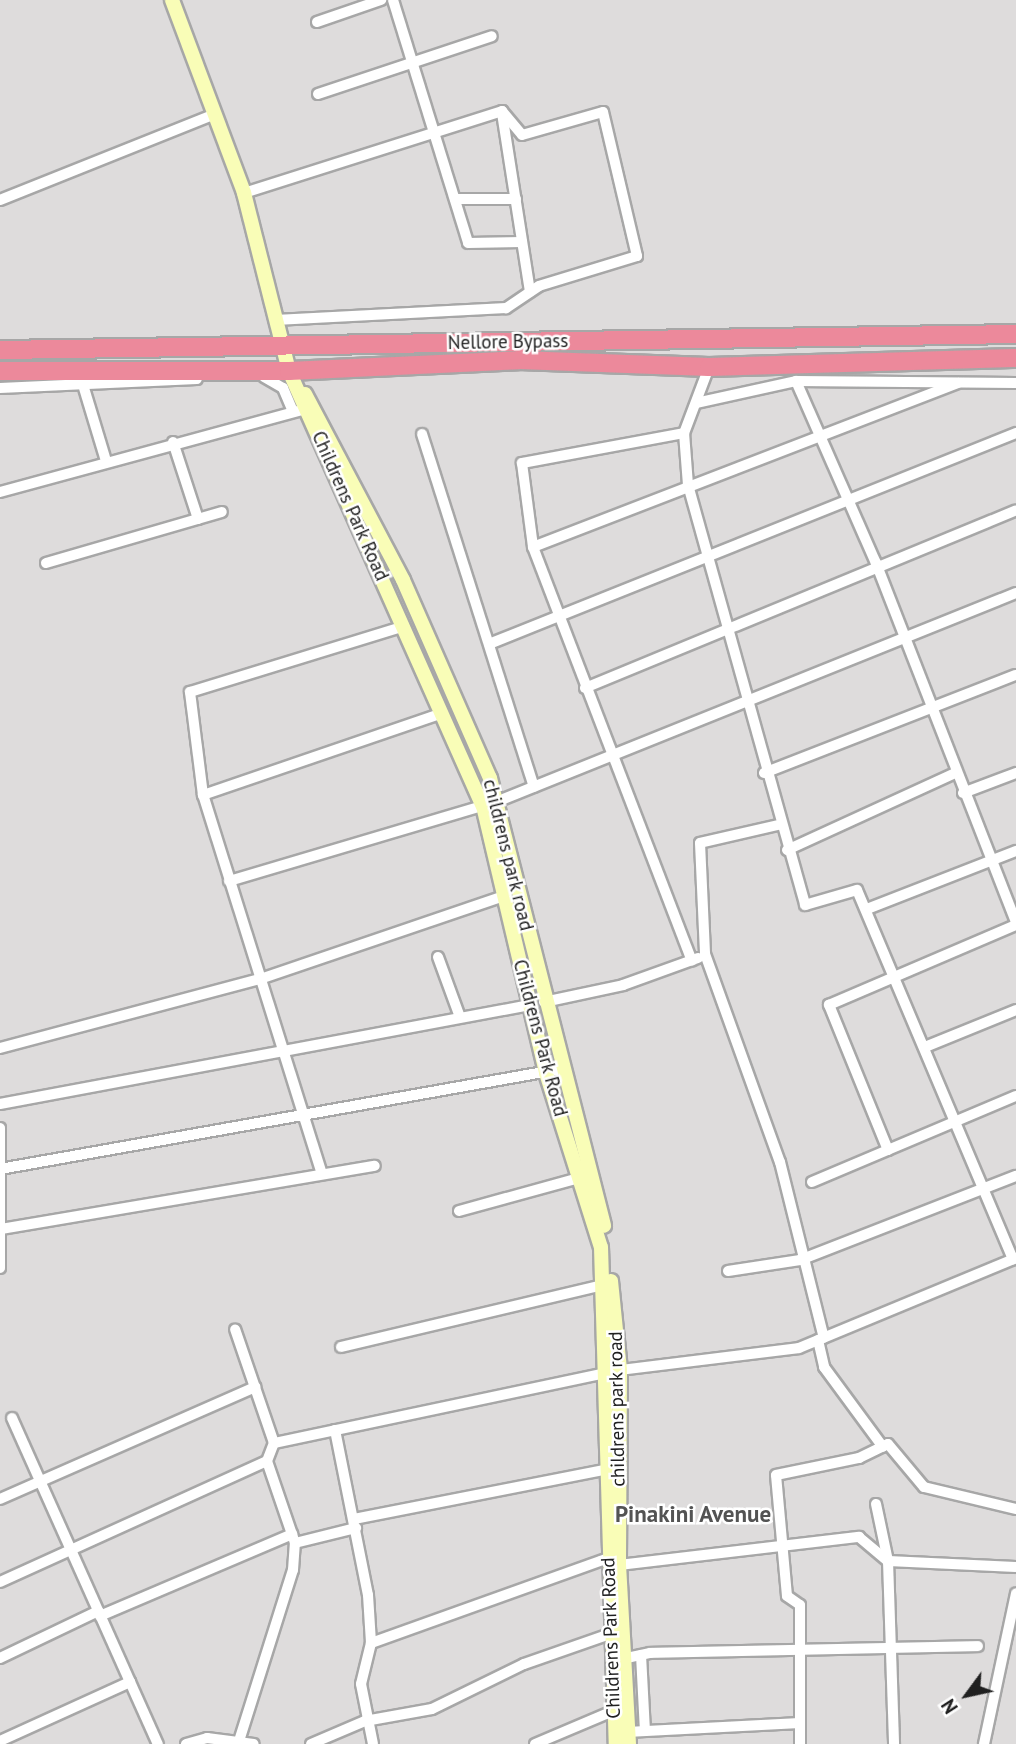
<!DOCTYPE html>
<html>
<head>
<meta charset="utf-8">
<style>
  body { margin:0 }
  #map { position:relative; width:1016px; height:1744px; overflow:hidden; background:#f1ede5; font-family:"PT Sans",sans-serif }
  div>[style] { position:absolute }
  .residential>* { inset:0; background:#dedcdc }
  .roads { filter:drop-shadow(2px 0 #a7a7a7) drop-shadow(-2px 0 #a7a7a7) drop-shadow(0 2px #a7a7a7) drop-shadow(0 -2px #a7a7a7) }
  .street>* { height:10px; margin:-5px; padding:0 5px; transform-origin:5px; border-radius:5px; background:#fff }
  .secondary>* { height:14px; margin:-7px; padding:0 7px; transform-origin:7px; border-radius:7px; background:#f9fdb7 }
  .highway>* { height:18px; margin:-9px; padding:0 9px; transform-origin:9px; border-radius:9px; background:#ec899b }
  span { translate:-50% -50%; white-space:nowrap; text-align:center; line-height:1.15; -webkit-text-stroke:5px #fff; paint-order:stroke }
  .street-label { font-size:19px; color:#202020 }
  .quarter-label { font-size:23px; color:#535353; font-weight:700 }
  .north { position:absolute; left:932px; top:1660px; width:70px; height:70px; -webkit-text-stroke:5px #fff; paint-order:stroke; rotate:237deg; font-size:19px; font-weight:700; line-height:28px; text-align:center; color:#202020 }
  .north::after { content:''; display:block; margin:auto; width:24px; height:32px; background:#202020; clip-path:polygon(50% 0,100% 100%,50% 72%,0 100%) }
</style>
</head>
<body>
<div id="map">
  <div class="residential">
    <div style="clip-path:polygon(0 0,1016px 0,1016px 1744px,0 1744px)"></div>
  </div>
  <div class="roads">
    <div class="street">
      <div style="left:393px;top:0;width:254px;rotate:72.8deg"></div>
      <div style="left:468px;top:243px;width:54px;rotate:-1.1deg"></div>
      <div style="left:317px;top:22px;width:68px;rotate:-19deg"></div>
      <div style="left:318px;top:94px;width:183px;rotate:-18.4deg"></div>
      <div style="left:502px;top:113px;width:181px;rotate:81.1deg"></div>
      <div style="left:244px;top:193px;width:271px;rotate:-17.6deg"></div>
      <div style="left:502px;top:111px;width:31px;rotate:50deg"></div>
      <div style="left:522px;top:135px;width:84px;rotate:-15.9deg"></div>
      <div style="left:603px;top:112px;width:148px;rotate:76.7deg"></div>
      <div style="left:637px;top:256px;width:102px;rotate:163deg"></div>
      <div style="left:539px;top:286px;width:40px;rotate:146deg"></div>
      <div style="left:506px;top:308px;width:231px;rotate:177deg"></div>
      <div style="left:455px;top:199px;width:61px"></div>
      <div style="left:0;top:200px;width:232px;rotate:-21.8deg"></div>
      <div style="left:709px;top:367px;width:71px;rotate:110.7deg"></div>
      <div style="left:684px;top:433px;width:52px;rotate:85.6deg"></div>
      <div style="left:688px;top:485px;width:436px;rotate:74.4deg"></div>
      <div style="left:805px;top:905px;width:54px;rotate:-16.1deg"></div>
      <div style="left:857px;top:890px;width:401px;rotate:67.1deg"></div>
      <div style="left:264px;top:377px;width:22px;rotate:30deg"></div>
      <div style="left:283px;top:388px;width:25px;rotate:67deg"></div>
      <div style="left:796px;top:381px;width:199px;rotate:66.3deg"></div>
      <div style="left:876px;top:563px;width:386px;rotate:68.7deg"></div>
      <div style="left:0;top:388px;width:197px;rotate:-2.6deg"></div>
      <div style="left:84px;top:388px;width:76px;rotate:73.2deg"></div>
      <div style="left:696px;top:403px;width:102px;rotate:-12.4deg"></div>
      <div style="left:796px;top:381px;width:220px;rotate:0.5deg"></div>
      <div style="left:684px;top:433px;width:165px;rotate:169.5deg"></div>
      <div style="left:522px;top:463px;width:85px;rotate:82.5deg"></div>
      <div style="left:533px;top:547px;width:443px;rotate:69deg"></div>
      <div style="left:422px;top:434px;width:370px;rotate:72.4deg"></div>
      <div style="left:173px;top:442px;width:81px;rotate:72deg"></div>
      <div style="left:0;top:492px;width:321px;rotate:-15.2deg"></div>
      <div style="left:533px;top:547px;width:456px;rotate:-21.1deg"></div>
      <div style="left:46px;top:563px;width:183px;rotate:-16.2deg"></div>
      <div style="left:489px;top:644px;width:568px;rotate:-21.82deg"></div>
      <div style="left:585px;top:688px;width:466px;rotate:-22.4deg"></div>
      <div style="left:764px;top:773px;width:270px;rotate:-21.3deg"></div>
      <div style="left:963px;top:793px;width:57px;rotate:-20.7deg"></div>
      <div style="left:203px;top:795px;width:104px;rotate:-97.2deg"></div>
      <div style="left:190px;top:692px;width:224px;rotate:-17.1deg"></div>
      <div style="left:496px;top:802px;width:560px;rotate:-21.9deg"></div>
      <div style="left:778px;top:825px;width:80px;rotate:167deg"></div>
      <div style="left:700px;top:843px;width:111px;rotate:87.4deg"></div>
      <div style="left:705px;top:954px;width:221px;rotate:70.2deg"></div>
      <div style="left:780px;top:1162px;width:181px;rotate:76deg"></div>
      <div style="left:787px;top:850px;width:185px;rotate:-24.6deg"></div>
      <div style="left:229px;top:881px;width:265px;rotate:-16.5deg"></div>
      <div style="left:867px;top:909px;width:160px;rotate:-21.3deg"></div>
      <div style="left:438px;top:957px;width:64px;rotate:69.9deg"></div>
      <div style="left:544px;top:1002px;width:81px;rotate:-12.1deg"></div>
      <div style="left:623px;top:985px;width:80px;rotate:-19.8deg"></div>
      <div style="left:925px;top:1047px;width:98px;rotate:-22.1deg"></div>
      <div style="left:0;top:1048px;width:272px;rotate:-14.9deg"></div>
      <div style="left:263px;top:978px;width:255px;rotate:-18.8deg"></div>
      <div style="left:0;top:1104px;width:539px;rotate:-10.58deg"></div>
      <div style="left:0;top:1128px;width:140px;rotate:90deg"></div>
      <div style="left:888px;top:1150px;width:157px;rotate:-112.1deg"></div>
      <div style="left:829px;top:1005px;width:203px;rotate:-23.2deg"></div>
      <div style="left:0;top:1169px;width:569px;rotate:-10.12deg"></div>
      <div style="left:321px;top:1171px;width:394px;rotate:-107.4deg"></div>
      <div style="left:203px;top:795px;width:253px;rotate:-18.9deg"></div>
      <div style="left:812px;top:1182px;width:221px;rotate:-22.9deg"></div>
      <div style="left:459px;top:1211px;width:124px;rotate:-15.4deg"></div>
      <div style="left:1px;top:1229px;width:379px;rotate:-9.6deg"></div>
      <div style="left:728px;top:1271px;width:73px;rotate:-8.7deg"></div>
      <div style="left:800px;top:1260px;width:232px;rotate:-21.3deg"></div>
      <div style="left:818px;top:1340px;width:28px;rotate:77deg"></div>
      <div style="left:824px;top:1367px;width:99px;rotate:53.6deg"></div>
      <div style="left:341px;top:1347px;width:269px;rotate:-13.3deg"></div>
      <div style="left:12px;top:1418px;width:357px;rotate:65.9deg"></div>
      <div style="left:335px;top:1430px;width:168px;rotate:78.7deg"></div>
      <div style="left:368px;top:1595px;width:48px;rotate:86.4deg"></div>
      <div style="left:371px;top:1643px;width:42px;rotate:103.7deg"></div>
      <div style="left:361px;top:1684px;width:61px;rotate:78.7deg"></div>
      <div style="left:274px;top:1443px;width:354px;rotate:-11.9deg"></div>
      <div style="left:620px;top:1370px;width:180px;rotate:-7deg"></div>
      <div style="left:799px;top:1348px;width:235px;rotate:-22.5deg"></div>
      <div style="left:0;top:1499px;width:279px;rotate:-23.7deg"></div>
      <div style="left:876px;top:1504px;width:58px;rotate:78.1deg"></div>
      <div style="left:888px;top:1561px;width:128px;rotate:2.7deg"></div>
      <div style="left:354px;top:1519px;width:259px;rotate:-11.1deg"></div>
      <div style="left:295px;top:1543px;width:63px;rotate:-13.8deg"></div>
      <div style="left:619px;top:1565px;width:242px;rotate:-6.7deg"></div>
      <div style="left:859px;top:1537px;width:38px;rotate:40deg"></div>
      <div style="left:888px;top:1561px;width:183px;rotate:88.1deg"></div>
      <div style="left:0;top:1582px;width:293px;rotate:-24.4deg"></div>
      <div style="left:267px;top:1461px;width:19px;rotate:-69deg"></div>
      <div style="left:274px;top:1443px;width:120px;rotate:-108.9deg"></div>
      <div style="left:100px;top:1616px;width:209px;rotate:-23.1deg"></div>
      <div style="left:371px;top:1643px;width:252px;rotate:-19.7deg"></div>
      <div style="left:641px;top:1655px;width:76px;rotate:87deg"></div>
      <div style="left:0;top:1658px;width:109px;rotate:-25.6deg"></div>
      <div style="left:622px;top:1659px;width:29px;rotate:-12deg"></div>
      <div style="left:650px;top:1653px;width:328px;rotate:-1.2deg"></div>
      <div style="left:627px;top:1732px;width:173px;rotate:-3deg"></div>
      <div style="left:0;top:1741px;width:143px;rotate:-24.4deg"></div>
      <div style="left:239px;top:1741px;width:179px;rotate:-72.5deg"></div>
      <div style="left:293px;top:1570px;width:27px;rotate:-86deg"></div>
      <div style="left:295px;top:1543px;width:87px;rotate:-108.9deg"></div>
      <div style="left:186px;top:1744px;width:22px;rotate:-16deg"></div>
      <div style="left:207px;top:1738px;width:47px;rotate:7.3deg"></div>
      <div style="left:311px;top:1744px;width:59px;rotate:-23.1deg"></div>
      <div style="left:365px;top:1721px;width:68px;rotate:-10.2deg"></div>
      <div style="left:432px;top:1709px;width:102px;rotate:-26.1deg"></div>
      <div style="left:524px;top:1664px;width:91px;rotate:-19.2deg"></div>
      <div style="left:535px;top:1744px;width:85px;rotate:-22.9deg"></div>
      <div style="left:800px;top:1744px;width:139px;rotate:-90deg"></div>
      <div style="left:800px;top:1605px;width:16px;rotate:-145deg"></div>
      <div style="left:787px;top:1596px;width:121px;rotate:-95.2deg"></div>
      <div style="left:776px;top:1475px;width:85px;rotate:-11.6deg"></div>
      <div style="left:859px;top:1458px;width:32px;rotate:-26deg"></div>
      <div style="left:888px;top:1444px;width:56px;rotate:50.1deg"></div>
      <div style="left:924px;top:1487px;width:95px;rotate:13.4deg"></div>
      <div style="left:984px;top:1744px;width:154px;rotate:-78deg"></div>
    </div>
    <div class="secondary">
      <div style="left:172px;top:0;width:206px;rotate:69.5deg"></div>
      <div style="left:244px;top:193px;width:184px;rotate:75.8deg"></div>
      <div style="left:289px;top:371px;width:476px;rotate:66deg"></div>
      <div style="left:483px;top:806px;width:274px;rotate:76.7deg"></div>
      <div style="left:546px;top:1073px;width:182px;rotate:72.5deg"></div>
      <div style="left:601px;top:1247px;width:497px;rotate:88.3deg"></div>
      <div style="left:305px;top:394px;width:210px;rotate:62.2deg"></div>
      <div style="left:403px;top:580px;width:216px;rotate:66.3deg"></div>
      <div style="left:490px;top:778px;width:462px;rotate:75.7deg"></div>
      <div style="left:611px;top:1281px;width:89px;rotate:84.2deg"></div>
      <div style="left:620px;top:1370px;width:195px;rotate:90.3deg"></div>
      <div style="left:619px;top:1565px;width:179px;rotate:86.8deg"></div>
    </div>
    <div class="highway">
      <div style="left:0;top:350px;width:1016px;rotate:-0.9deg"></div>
      <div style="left:0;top:371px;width:289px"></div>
      <div style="left:289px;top:371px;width:230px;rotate:-2.7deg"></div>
      <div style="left:519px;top:360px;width:190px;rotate:2.1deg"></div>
      <div style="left:709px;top:367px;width:307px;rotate:-1.7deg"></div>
    </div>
  </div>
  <div class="street-label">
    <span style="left:508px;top:342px;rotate:-1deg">Nellore Bypass</span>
    <span style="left:350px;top:506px;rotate:66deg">Childrens Park Road</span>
    <span style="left:508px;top:855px;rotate:76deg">childrens park road</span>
    <span style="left:540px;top:1038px;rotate:75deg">Childrens Park Road</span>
    <span style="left:617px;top:1409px;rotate:-91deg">childrens park road</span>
    <span style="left:611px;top:1638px;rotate:-92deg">Childrens Park Road</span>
  </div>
  <div class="quarter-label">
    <span style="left:693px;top:1514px">Pinakini Avenue</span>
  </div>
  <div class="north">N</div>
</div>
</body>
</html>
